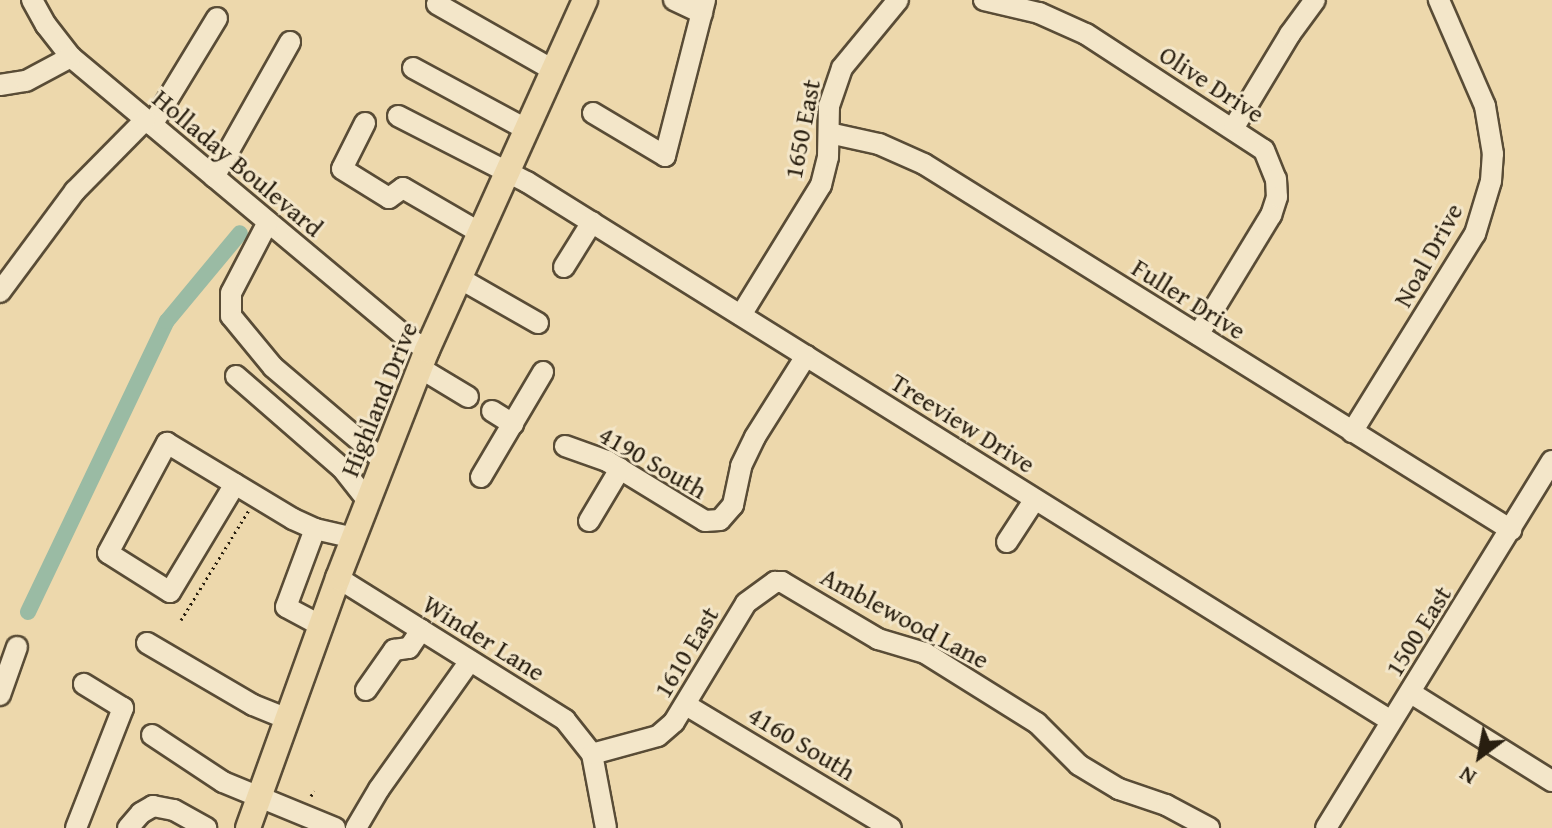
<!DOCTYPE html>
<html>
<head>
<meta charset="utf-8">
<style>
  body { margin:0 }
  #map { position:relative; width:1552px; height:828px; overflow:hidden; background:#edd8ac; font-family:"Gentium Book Plus",serif }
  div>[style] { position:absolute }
  .canal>* { height:16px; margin:-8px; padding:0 8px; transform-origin:8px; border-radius:8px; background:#9abba4 }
  .path>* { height:3px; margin-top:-1.5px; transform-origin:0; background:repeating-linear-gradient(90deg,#281e0f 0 2px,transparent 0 6px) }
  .roads { filter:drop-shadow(2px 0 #594c36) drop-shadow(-2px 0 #594c36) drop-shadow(0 2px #594c36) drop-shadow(0 -2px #594c36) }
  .minor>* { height:20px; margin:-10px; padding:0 10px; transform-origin:10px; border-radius:10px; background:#f3e6c9 }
  .major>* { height:24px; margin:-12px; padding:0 12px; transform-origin:12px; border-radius:12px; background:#edd8ac }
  span { translate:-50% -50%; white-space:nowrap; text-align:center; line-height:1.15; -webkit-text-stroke:6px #f3e6c9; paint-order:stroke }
  .street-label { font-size:26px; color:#281e0f }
  .north { position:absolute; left:1440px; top:716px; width:80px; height:80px; -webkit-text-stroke:6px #f3e6c9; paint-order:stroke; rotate:212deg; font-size:22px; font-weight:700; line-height:32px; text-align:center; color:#281e0f }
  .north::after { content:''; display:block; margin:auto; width:28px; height:36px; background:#281e0f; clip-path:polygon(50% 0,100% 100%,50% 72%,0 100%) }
</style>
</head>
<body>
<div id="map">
  <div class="canal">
    <div style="left:28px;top:612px;width:322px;rotate:-64.5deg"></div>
    <div style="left:167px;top:321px;width:114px;rotate:-50.3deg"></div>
  </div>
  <div class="path">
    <div style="left:181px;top:620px;width:129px;rotate:-58.3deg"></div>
    <div style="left:311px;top:796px;width:6px;rotate:-59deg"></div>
  </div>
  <div class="roads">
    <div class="minor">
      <div style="left:32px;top:0;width:29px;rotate:61deg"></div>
      <div style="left:46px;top:25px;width:41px;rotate:52deg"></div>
      <div style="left:71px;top:57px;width:435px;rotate:39.9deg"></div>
      <div style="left:405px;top:336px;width:26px;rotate:32deg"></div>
      <div style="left:674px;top:0;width:31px;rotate:25deg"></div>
      <div style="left:984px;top:0;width:57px;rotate:13.3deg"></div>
      <div style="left:1039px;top:13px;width:51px;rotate:24.1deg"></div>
      <div style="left:1086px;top:34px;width:212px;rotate:33.1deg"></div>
      <div style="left:1264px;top:150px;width:31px;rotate:68deg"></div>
      <div style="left:1276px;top:179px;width:18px;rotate:87deg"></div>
      <div style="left:1277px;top:197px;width:19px;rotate:108deg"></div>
      <div style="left:1271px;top:215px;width:140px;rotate:121.3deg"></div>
      <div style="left:437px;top:4px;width:133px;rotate:29.6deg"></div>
      <div style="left:413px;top:68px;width:128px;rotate:28.4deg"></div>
      <div style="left:0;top:85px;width:26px;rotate:-9deg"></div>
      <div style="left:26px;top:81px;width:51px;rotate:-28.1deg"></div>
      <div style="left:593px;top:113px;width:84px;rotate:30.8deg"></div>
      <div style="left:665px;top:156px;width:161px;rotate:-75.6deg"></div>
      <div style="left:398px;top:116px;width:145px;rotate:27.1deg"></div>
      <div style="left:527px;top:182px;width:1018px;rotate:31.96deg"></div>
      <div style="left:365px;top:123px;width:51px;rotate:116.6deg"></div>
      <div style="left:342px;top:169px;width:55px;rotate:31.7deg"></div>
      <div style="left:389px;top:198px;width:17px;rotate:-36deg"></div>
      <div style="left:403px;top:188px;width:88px;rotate:30.1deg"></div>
      <div style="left:152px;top:125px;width:125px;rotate:-58.7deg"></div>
      <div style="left:1234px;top:127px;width:109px;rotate:-58.9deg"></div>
      <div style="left:1290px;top:34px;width:42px;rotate:-53.7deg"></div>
      <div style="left:829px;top:133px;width:51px;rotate:12.4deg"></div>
      <div style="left:879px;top:144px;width:49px;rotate:24deg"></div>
      <div style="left:924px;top:164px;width:692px;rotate:31.94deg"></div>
      <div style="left:214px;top:177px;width:155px;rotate:-60.6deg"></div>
      <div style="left:268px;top:222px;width:80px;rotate:117.5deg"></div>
      <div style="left:231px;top:293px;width:23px;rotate:90deg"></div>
      <div style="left:231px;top:316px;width:66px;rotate:50.5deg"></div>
      <div style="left:273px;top:367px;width:145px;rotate:40.3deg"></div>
      <div style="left:564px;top:267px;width:53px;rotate:-58.1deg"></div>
      <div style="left:459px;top:278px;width:91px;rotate:29.7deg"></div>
      <div style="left:0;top:292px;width:126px;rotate:-53.4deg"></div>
      <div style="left:75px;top:191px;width:100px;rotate:-45.4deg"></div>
      <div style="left:741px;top:315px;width:153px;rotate:-58.4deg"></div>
      <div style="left:821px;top:185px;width:29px;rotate:-76deg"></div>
      <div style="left:828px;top:157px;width:51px;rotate:-88.9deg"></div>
      <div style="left:829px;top:106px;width:40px;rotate:-71.1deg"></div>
      <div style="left:842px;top:68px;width:88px;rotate:-50.5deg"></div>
      <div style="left:420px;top:368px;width:56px;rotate:31.1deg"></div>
      <div style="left:236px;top:376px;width:140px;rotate:41deg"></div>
      <div style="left:342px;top:468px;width:42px;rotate:51.8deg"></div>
      <div style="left:492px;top:411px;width:25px;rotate:32deg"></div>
      <div style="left:1352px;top:432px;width:233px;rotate:-58.2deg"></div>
      <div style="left:1475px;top:234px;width:55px;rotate:-73.2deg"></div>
      <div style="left:1491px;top:181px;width:27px;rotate:-86deg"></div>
      <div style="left:1493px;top:154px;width:49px;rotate:-99.5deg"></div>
      <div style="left:1485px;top:106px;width:116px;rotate:-113.5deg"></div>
      <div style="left:565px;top:446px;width:45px;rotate:19.7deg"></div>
      <div style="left:607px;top:461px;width:115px;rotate:31.5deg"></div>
      <div style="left:705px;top:521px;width:15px;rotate:-4deg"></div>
      <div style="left:720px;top:520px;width:20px;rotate:-49deg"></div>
      <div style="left:733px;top:505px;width:40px;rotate:-78deg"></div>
      <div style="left:741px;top:466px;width:32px;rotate:-64deg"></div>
      <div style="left:755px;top:437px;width:96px;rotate:-57.8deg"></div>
      <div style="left:481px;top:477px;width:122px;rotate:-59.4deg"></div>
      <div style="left:235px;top:484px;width:126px;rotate:121deg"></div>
      <div style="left:170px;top:592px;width:73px;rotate:-147.8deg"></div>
      <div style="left:108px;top:553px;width:125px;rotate:-61.8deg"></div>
      <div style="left:167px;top:443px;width:147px;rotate:31.1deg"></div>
      <div style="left:293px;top:519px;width:24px;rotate:24deg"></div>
      <div style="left:315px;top:529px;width:39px;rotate:13deg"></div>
      <div style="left:589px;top:521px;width:61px;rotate:-59.2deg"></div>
      <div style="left:315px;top:529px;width:83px;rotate:110.4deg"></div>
      <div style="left:286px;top:607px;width:38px;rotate:28deg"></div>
      <div style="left:1007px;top:542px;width:51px;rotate:-56.9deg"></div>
      <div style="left:338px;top:578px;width:268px;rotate:32deg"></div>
      <div style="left:565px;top:720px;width:43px;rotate:51.5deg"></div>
      <div style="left:592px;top:754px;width:75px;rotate:79.3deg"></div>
      <div style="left:147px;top:643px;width:123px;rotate:30.3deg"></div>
      <div style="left:253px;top:705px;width:35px;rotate:22deg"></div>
      <div style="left:366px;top:690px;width:49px;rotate:-55deg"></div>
      <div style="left:394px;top:650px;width:15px;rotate:-8deg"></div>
      <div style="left:409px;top:648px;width:22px;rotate:-56deg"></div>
      <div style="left:1411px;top:693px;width:166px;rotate:32deg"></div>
      <div style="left:0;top:695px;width:51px;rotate:-70.5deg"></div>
      <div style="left:686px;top:705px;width:239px;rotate:31deg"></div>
      <div style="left:152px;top:735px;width:85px;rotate:33.5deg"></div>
      <div style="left:223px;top:782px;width:121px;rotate:22.3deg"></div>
      <div style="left:592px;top:754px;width:68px;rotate:-15.3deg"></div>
      <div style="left:658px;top:736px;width:21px;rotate:-41deg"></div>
      <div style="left:674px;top:722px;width:139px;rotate:-58.8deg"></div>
      <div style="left:746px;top:603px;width:36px;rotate:-36deg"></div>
      <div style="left:775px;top:582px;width:7px"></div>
      <div style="left:782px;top:582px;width:112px;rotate:30.7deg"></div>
      <div style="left:878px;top:639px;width:49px;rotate:16.6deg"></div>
      <div style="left:925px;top:653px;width:132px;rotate:32deg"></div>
      <div style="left:1037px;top:723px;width:59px;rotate:45deg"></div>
      <div style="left:1079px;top:765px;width:47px;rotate:31deg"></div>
      <div style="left:1119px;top:789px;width:50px;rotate:18.8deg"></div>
      <div style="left:1166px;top:805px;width:49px;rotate:28.1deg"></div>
      <div style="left:76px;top:828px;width:129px;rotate:-68.6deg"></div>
      <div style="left:123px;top:708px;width:46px;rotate:-148.4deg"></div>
      <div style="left:128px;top:828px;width:20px;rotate:-49deg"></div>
      <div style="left:141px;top:813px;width:14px;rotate:-30deg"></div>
      <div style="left:153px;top:806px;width:21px;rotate:11deg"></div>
      <div style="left:174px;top:810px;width:37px;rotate:29deg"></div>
      <div style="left:356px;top:828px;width:45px;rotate:-59.5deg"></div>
      <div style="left:379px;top:789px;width:157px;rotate:-54.6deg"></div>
      <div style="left:1326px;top:828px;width:431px;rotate:-58.4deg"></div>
    </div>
    <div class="major">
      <div style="left:248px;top:828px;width:266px;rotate:-70.2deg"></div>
      <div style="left:338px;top:578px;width:245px;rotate:-68.7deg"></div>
      <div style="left:427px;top:350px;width:384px;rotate:-65.7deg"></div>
    </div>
  </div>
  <div class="street-label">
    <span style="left:1212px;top:84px;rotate:33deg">Olive Drive</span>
    <span style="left:802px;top:129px;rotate:-79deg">1650 East</span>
    <span style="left:238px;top:163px;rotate:40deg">Holladay Boulevard</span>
    <span style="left:1428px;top:255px;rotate:-61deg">Noal Drive</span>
    <span style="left:1189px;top:299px;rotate:32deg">Fuller Drive</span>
    <span style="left:379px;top:399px;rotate:-68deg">Highland Drive</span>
    <span style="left:963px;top:423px;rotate:32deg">Treeview Drive</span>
    <span style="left:653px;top:462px;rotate:30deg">4190 South</span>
    <span style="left:905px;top:618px;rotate:28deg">Amblewood Lane</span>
    <span style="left:1418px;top:631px;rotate:-58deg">1500 East</span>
    <span style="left:484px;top:638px;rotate:32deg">Winder Lane</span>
    <span style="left:686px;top:652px;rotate:-59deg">1610 East</span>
    <span style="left:802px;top:743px;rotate:31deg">4160 South</span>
  </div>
  <div class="north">N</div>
</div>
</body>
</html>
